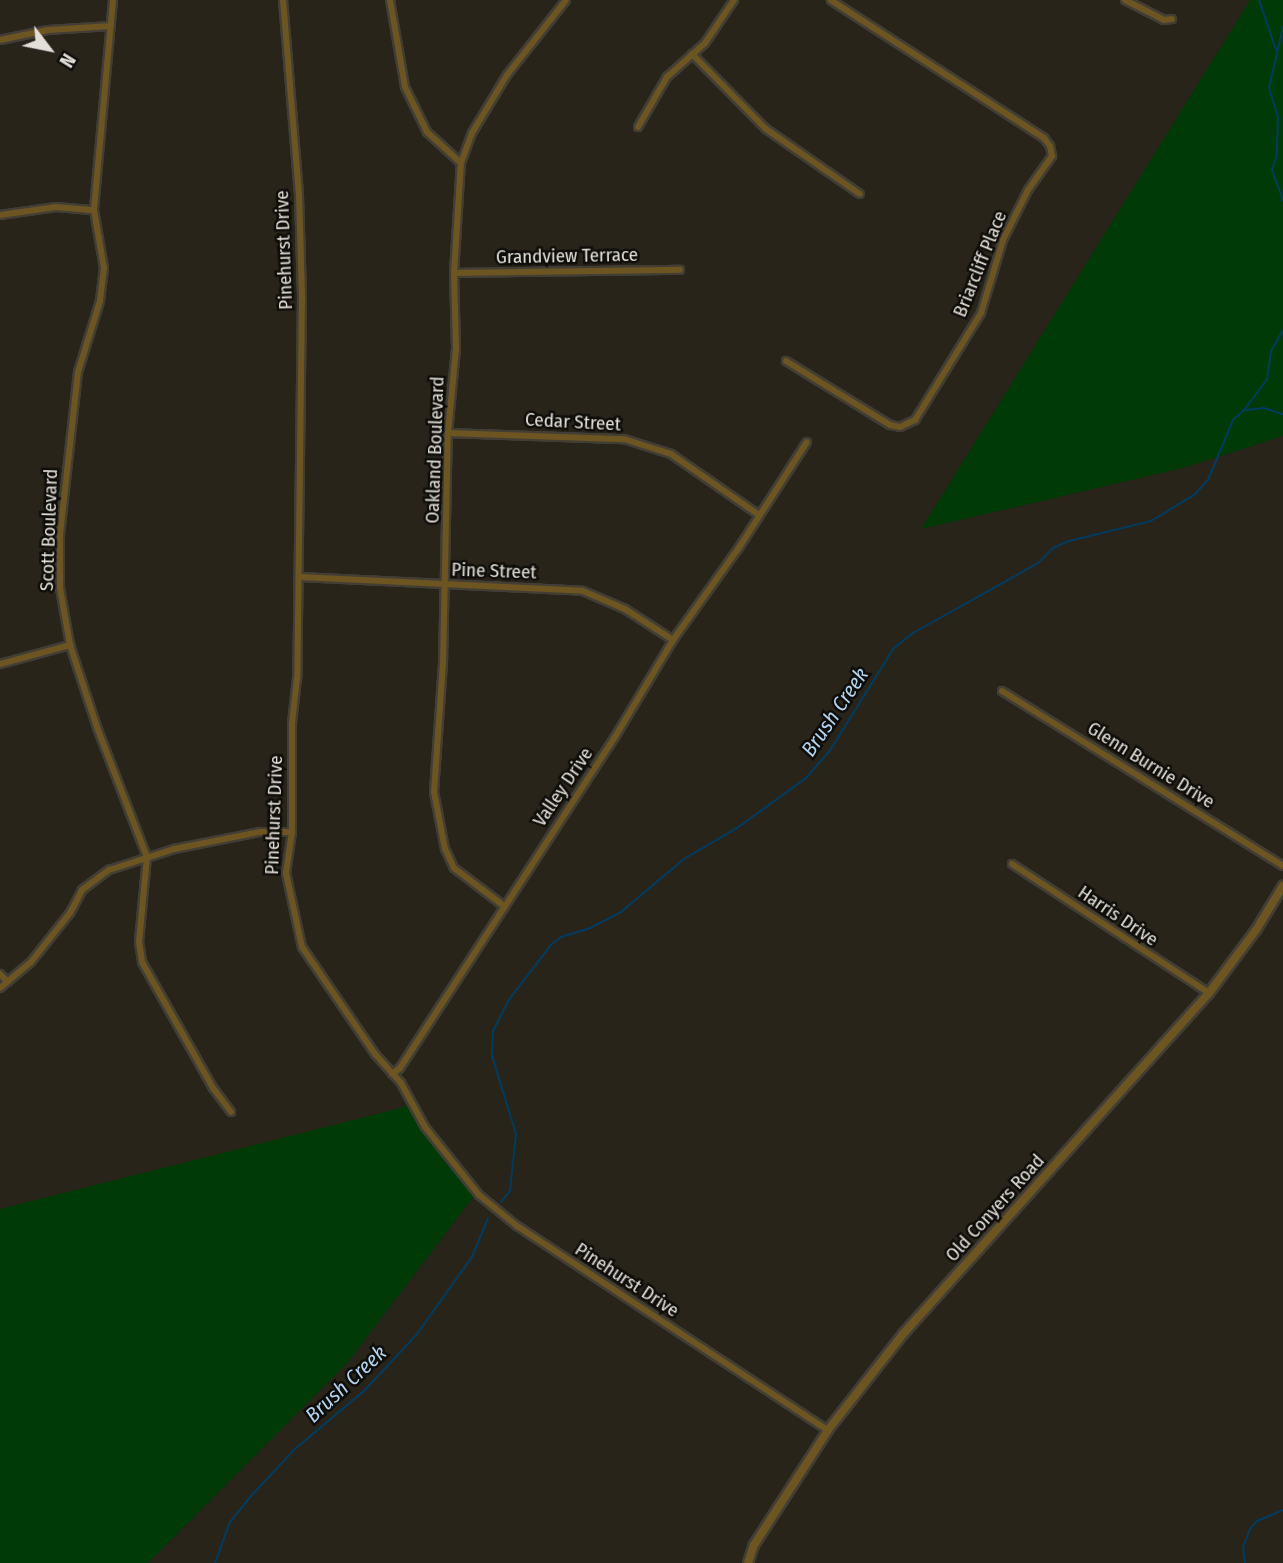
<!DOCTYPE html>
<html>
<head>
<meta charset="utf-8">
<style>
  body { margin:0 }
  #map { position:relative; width:1283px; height:1563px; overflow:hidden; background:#28241a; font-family:"Fira Sans Condensed",sans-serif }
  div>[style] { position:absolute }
  .green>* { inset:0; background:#003a07 }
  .stream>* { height:2px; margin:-1px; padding:0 1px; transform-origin:1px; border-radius:1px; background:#003c62 }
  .roads { filter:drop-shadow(2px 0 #423e35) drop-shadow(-2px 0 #423e35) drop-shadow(0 2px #423e35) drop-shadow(0 -2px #423e35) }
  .minor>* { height:6px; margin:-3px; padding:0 3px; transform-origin:3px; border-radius:3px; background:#6c5521 }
  .tertiary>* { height:8px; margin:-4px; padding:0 4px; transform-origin:4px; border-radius:4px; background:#6c5521 }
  span { translate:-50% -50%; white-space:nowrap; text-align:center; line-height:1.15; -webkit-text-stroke:5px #0f0d09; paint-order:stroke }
  .street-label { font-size:19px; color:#e2dfd9 }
  .water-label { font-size:21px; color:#b1d3f0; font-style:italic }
  .north { position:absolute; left:14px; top:14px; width:70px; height:70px; -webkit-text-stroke:5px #0f0d09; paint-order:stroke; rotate:122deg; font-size:19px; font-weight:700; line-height:28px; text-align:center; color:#e2dfd9 }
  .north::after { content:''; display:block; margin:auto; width:24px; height:32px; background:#e2dfd9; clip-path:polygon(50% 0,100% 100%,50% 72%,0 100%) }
</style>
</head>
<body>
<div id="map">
  <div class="green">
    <div style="clip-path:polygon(1250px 0,1283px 0,1283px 436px,1183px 468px,921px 529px)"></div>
    <div style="clip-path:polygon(412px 1105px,477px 1192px,348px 1362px,148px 1563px,0 1563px,0 1209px)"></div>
  </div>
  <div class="stream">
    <div style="left:1259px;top:0;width:53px;rotate:71.2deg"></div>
    <div style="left:1283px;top:27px;width:63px;rotate:102.9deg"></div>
    <div style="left:1269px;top:88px;width:30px;rotate:73deg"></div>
    <div style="left:1278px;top:117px;width:38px;rotate:92deg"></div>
    <div style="left:1277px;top:155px;width:16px;rotate:108deg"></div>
    <div style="left:1272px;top:170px;width:33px;rotate:70deg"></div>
    <div style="left:1245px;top:410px;width:19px;rotate:-6deg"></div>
    <div style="left:1264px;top:408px;width:20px;rotate:18deg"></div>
    <div style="left:501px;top:1202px;width:14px;rotate:-51deg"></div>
    <div style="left:510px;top:1191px;width:57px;rotate:-84deg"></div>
    <div style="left:516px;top:1134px;width:82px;rotate:-107.1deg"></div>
    <div style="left:492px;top:1056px;width:25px;rotate:-88deg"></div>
    <div style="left:493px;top:1031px;width:34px;rotate:-63deg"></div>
    <div style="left:508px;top:1001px;width:71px;rotate:-52.5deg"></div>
    <div style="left:551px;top:945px;width:13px;rotate:-39deg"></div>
    <div style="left:561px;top:937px;width:30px;rotate:-17deg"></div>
    <div style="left:590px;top:928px;width:35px;rotate:-27deg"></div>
    <div style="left:621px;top:912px;width:82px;rotate:-40.1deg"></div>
    <div style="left:684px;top:859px;width:61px;rotate:-30.3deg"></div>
    <div style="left:737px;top:828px;width:85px;rotate:-35.9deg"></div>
    <div style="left:806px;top:778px;width:35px;rotate:-49deg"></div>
    <div style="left:829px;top:752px;width:121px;rotate:-58.1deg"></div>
    <div style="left:893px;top:649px;width:26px;rotate:-39deg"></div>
    <div style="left:913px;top:633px;width:143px;rotate:-29.2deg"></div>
    <div style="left:1038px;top:563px;width:21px;rotate:-45deg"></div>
    <div style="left:1053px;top:548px;width:17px;rotate:-24deg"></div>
    <div style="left:1069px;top:541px;width:84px;rotate:-13.7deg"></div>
    <div style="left:1151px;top:521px;width:50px;rotate:-31.2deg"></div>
    <div style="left:1194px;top:495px;width:21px;rotate:-47deg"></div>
    <div style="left:1208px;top:480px;width:65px;rotate:-67.4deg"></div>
    <div style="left:1233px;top:420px;width:15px;rotate:-42deg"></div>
    <div style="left:1244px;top:410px;width:38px;rotate:-53deg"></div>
    <div style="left:1267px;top:380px;width:29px;rotate:-82deg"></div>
    <div style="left:1271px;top:351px;width:24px;rotate:-60deg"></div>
    <div style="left:215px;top:1563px;width:44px;rotate:-69.9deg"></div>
    <div style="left:230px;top:1522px;width:36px;rotate:-51deg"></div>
    <div style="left:253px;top:1494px;width:62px;rotate:-47deg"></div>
    <div style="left:295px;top:1449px;width:92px;rotate:-40.1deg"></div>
    <div style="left:365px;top:1390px;width:76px;rotate:-47.1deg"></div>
    <div style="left:417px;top:1334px;width:95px;rotate:-54.5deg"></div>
    <div style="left:472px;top:1257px;width:42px;rotate:-67.7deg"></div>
    <div style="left:1245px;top:1563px;width:16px;rotate:-97deg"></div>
    <div style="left:1243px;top:1547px;width:19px;rotate:-69deg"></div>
    <div style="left:1250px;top:1529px;width:11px;rotate:-49deg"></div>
    <div style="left:1257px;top:1521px;width:28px;rotate:-23deg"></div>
  </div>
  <div class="roads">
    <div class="minor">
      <div style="left:113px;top:0;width:211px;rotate:95.2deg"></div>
      <div style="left:94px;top:210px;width:59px;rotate:80.2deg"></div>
      <div style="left:104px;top:268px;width:33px;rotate:97deg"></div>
      <div style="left:100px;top:301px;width:74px;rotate:107.2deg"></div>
      <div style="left:78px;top:372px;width:163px;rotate:96.3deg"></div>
      <div style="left:60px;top:534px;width:54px;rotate:90deg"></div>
      <div style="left:60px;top:588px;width:58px;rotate:80deg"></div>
      <div style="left:70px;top:645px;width:89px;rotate:71.8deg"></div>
      <div style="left:98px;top:730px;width:136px;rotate:68.9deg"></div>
      <div style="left:147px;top:857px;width:85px;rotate:95.4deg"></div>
      <div style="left:139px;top:942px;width:20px;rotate:81deg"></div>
      <div style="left:142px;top:962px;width:145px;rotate:60.6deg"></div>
      <div style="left:213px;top:1088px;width:30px;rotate:53deg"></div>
      <div style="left:283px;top:0;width:196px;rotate:85.3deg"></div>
      <div style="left:299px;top:195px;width:101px;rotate:88.3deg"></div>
      <div style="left:302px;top:296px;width:382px;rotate:90.7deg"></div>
      <div style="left:297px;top:678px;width:45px;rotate:96.3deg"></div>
      <div style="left:292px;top:723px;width:109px;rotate:90deg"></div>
      <div style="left:292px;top:832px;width:41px;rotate:98.3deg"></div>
      <div style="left:286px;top:873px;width:76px;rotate:77.8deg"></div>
      <div style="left:302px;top:947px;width:130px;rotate:55.7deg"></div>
      <div style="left:375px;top:1054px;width:39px;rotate:48deg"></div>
      <div style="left:401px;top:1083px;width:50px;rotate:61.4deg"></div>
      <div style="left:425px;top:1127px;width:87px;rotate:51.5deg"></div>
      <div style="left:479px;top:1195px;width:49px;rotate:39.2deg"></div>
      <div style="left:517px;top:1226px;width:372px;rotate:33.3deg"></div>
      <div style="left:390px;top:0;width:88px;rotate:80.2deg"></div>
      <div style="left:405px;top:87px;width:50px;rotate:63.9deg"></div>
      <div style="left:427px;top:132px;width:46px;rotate:42.4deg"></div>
      <div style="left:1125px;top:0;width:44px;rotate:27.1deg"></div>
      <div style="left:1164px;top:20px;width:8px;rotate:-7deg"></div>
      <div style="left:0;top:40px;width:49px;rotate:-11.8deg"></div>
      <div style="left:48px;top:30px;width:63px;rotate:-3.6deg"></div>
      <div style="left:692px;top:54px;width:105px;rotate:45.4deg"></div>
      <div style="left:766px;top:129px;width:114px;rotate:34.7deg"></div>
      <div style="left:638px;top:127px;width:58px;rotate:-59.9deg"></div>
      <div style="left:667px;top:77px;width:51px;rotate:-41.8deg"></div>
      <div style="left:705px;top:43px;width:52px;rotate:-56deg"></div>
      <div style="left:0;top:215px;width:57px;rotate:-8.1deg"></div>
      <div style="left:56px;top:207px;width:38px;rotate:5deg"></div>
      <div style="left:454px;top:273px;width:226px;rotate:-0.8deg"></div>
      <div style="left:786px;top:361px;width:122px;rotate:31.6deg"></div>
      <div style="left:890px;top:425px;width:10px;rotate:11deg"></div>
      <div style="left:900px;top:427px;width:17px;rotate:-25deg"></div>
      <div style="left:915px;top:420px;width:126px;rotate:-58.3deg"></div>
      <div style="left:981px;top:313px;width:76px;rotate:-73.2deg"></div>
      <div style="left:1003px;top:240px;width:56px;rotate:-63.4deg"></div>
      <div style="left:1028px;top:190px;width:42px;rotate:-54.8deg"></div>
      <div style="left:1052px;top:156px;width:10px;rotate:-101deg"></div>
      <div style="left:1050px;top:146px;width:10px;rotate:-127deg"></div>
      <div style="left:1044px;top:138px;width:254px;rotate:-147.1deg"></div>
      <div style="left:448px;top:433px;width:176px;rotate:2deg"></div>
      <div style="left:624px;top:439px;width:49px;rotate:17.7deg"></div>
      <div style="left:671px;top:454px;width:107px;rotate:34.7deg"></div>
      <div style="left:300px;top:577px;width:283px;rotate:2.8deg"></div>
      <div style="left:583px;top:591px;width:46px;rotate:23.2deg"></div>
      <div style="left:625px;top:609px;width:57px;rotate:32.9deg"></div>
      <div style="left:0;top:664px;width:73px;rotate:-15.2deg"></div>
      <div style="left:1002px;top:691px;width:331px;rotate:31.9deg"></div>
      <div style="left:1012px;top:864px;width:235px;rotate:33.2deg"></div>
      <div style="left:504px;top:906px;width:63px;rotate:-142.8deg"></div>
      <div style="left:454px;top:868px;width:21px;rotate:-115deg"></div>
      <div style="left:445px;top:849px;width:58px;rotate:-100.9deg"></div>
      <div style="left:434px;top:792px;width:128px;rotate:-86deg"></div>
      <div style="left:443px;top:664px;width:231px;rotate:-88.8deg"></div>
      <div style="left:448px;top:433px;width:85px;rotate:-84.6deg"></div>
      <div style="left:456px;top:348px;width:75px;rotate:-91.5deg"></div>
      <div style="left:454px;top:273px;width:110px;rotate:-86.4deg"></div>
      <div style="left:461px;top:163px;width:32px;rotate:-70deg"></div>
      <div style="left:472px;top:133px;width:68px;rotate:-58.9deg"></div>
      <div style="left:507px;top:75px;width:95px;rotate:-51.8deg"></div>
      <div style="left:0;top:974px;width:11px;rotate:45deg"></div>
      <div style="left:0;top:988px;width:40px;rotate:-40deg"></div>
      <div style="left:31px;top:962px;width:63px;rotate:-51.5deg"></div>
      <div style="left:70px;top:913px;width:26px;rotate:-62deg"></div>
      <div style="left:82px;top:890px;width:34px;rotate:-37deg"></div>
      <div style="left:109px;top:870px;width:68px;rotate:-17.9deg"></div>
      <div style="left:174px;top:849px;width:88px;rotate:-11.2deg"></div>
      <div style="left:260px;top:832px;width:32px"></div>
      <div style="left:392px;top:1074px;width:10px;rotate:-37deg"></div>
      <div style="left:400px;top:1068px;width:395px;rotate:-57deg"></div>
      <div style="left:615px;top:737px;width:113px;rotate:-59.1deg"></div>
      <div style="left:673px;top:640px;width:112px;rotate:-54.5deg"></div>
      <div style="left:738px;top:549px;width:127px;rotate:-57.2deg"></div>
    </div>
    <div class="tertiary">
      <div style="left:748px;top:1563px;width:19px;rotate:-72deg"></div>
      <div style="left:754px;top:1545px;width:137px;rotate:-57.2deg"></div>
      <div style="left:828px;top:1430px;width:122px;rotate:-52deg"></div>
      <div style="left:903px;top:1334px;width:458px;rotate:-48.1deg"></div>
      <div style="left:1209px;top:993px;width:79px;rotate:-53.3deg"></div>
      <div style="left:1256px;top:930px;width:52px;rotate:-58.5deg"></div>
    </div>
  </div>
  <div class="street-label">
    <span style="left:284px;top:250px;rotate:-92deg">Pinehurst Drive</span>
    <span style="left:567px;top:256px;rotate:-1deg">Grandview Terrace</span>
    <span style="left:980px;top:264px;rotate:-68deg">Briarcliff Place</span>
    <span style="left:573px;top:422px;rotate:3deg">Cedar Street</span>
    <span style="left:435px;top:450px;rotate:-88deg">Oakland Boulevard</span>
    <span style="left:49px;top:530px;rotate:-88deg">Scott Boulevard</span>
    <span style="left:494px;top:571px;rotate:2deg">Pine Street</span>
    <span style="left:1151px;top:765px;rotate:32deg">Glenn Burnie Drive</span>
    <span style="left:563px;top:787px;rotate:-56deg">Valley Drive</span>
    <span style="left:274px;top:815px;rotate:-88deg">Pinehurst Drive</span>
    <span style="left:1118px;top:916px;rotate:34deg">Harris Drive</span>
    <span style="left:995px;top:1208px;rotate:-48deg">Old Conyers Road</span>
    <span style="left:627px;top:1280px;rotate:33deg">Pinehurst Drive</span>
  </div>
  <div class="water-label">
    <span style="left:835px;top:712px;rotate:-56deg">Brush Creek</span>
    <span style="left:346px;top:1384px;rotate:-43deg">Brush Creek</span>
  </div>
  <div class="north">N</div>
</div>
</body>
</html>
